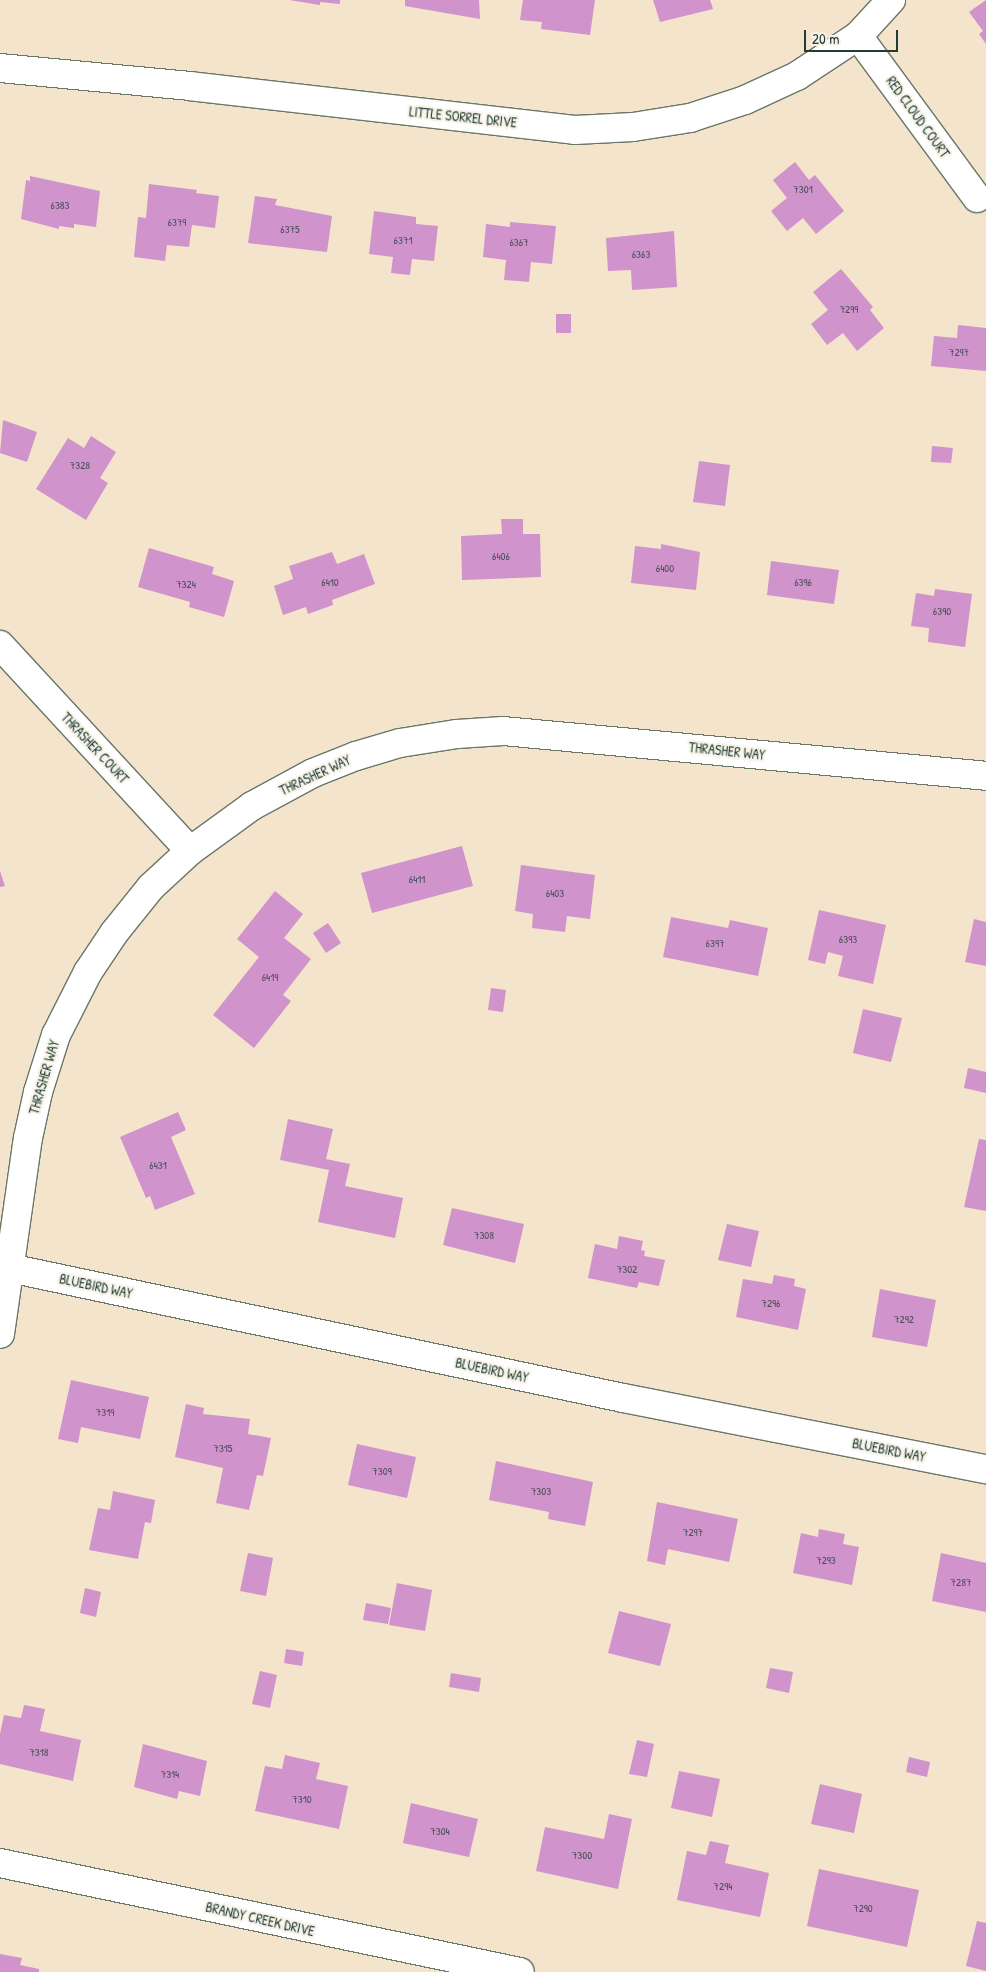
<!DOCTYPE html>
<html>
<head>
<meta charset="utf-8">
<style>
  body { margin:0 }
  #map { position:relative; width:986px; height:1972px; overflow:hidden; background:#f3e4cb; font-family:"Patrick Hand",sans-serif }
  div>[style] { position:absolute }
  .building>* { inset:0; background:#d193cb }
  .roads { filter:drop-shadow(1px 0 #697769) drop-shadow(-1px 0 #697769) drop-shadow(0 1px #697769) drop-shadow(0 -1px #697769) }
  .street>* { height:28px; margin:-14px; padding:0 14px; transform-origin:14px; border-radius:14px; background:#fff }
  span { translate:-50% -50%; white-space:nowrap; text-align:center; line-height:1.15; -webkit-text-stroke:4.5px #f7f3e8; paint-order:stroke }
  .number-label { font-size:11px; color:#4c525a }
  .number-label span { -webkit-text-stroke-width:0 }
  .street-label { font-size:14px; color:#1f3d34 }
  .scale { position:absolute; left:804px; top:30px; width:94px; height:22px; box-sizing:border-box; border:2px solid #1f3d34; border-top:0; padding-left:6px; font-size:15px; line-height:18px; white-space:nowrap; color:#1f3d34; -webkit-text-stroke:4px #f7f3e8; paint-order:stroke }
</style>
</head>
<body>
<div id="map">
  <div class="building">
    <div style="clip-path:polygon(289px 0,340px 0,340px 4px,320px 2px,320px 5px)"></div>
    <div style="clip-path:polygon(405px 0,479px 0,480px 19px,405px 6px)"></div>
    <div style="clip-path:polygon(523px 0,595px 0,590px 35px,541px 29px,542px 22px,520px 20px)"></div>
    <div style="clip-path:polygon(653px 0,710px 0,713px 9px,660px 22px)"></div>
    <div style="clip-path:polygon(986px 0,986px 44px,979px 34px,983px 31px,969px 12px)"></div>
    <div style="clip-path:polygon(795px 162px,809px 180px,815px 175px,844px 211px,816px 234px,803px 218px,787px 231px,771px 211px,787px 198px,773px 180px)"></div>
    <div style="clip-path:polygon(30px 176px,100px 191px,96px 227px,74px 224px,74px 228px,59px 226px,59px 229px,21px 219px,26px 180px,30px 181px)"></div>
    <div style="clip-path:polygon(149px 184px,197px 190px,196px 193px,219px 196px,215px 228px,192px 225px,189px 247px,167px 245px,165px 261px,134px 257px,138px 217px,146px 218px)"></div>
    <div style="clip-path:polygon(255px 196px,277px 199px,275px 205px,332px 216px,327px 252px,248px 243px)"></div>
    <div style="clip-path:polygon(374px 211px,416px 217px,416px 224px,438px 226px,434px 261px,412px 259px,410px 275px,391px 273px,393px 257px,369px 254px)"></div>
    <div style="clip-path:polygon(510px 222px,556px 226px,552px 264px,531px 262px,529px 282px,504px 280px,506px 260px,483px 257px,486px 224px,510px 227px)"></div>
    <div style="clip-path:polygon(674px 231px,677px 287px,632px 290px,631px 270px,608px 271px,606px 238px)"></div>
    <div style="clip-path:polygon(841px 269px,873px 307px,870px 310px,884px 328px,857px 351px,843px 333px,827px 345px,811px 324px,828px 310px,813px 292px)"></div>
    <div style="clip-path:polygon(556px 314px,571px 314px,571px 333px,556px 333px)"></div>
    <div style="clip-path:polygon(958px 325px,986px 328px,986px 371px,931px 366px,934px 336px,957px 338px)"></div>
    <div style="clip-path:polygon(3px 420px,37px 432px,27px 462px,0 453px)"></div>
    <div style="clip-path:polygon(91px 436px,116px 452px,100px 478px,108px 483px,86px 520px,36px 489px,68px 438px,84px 448px)"></div>
    <div style="clip-path:polygon(932px 446px,953px 448px,951px 463px,931px 462px)"></div>
    <div style="clip-path:polygon(699px 461px,730px 465px,725px 506px,693px 502px)"></div>
    <div style="clip-path:polygon(501px 519px,523px 519px,523px 534px,540px 534px,541px 577px,462px 580px,461px 536px,502px 534px)"></div>
    <div style="clip-path:polygon(661px 544px,700px 552px,696px 590px,631px 583px,635px 546px,661px 549px)"></div>
    <div style="clip-path:polygon(149px 548px,214px 567px,212px 574px,234px 581px,224px 617px,189px 607px,190px 602px,138px 587px)"></div>
    <div style="clip-path:polygon(332px 552px,337px 564px,364px 554px,375px 584px,332px 600px,333px 605px,308px 614px,306px 607px,283px 615px,274px 586px,293px 579px,289px 566px)"></div>
    <div style="clip-path:polygon(771px 561px,839px 570px,834px 604px,767px 595px)"></div>
    <div style="clip-path:polygon(935px 589px,972px 594px,965px 647px,928px 642px,929px 628px,911px 626px,916px 593px,934px 596px)"></div>
    <div style="clip-path:polygon(462px 846px,473px 886px,372px 913px,361px 873px)"></div>
    <div style="clip-path:polygon(521px 865px,595px 875px,590px 919px,567px 916px,565px 932px,532px 928px,533px 914px,515px 911px)"></div>
    <div style="clip-path:polygon(0 871px,5px 886px,0 887px)"></div>
    <div style="clip-path:polygon(275px 891px,303px 914px,284px 938px,311px 959px,283px 995px,291px 1001px,254px 1048px,213px 1015px,259px 957px,237px 939px)"></div>
    <div style="clip-path:polygon(819px 910px,886px 925px,873px 984px,838px 976px,843px 956px,828px 952px,825px 964px,808px 960px)"></div>
    <div style="clip-path:polygon(671px 917px,728px 928px,730px 920px,768px 928px,758px 976px,663px 957px)"></div>
    <div style="clip-path:polygon(974px 919px,986px 922px,986px 966px,965px 962px)"></div>
    <div style="clip-path:polygon(328px 923px,341px 943px,326px 953px,313px 933px)"></div>
    <div style="clip-path:polygon(491px 988px,506px 990px,503px 1012px,488px 1010px)"></div>
    <div style="clip-path:polygon(863px 1009px,902px 1018px,891px 1062px,853px 1053px)"></div>
    <div style="clip-path:polygon(968px 1068px,986px 1072px,986px 1093px,964px 1088px)"></div>
    <div style="clip-path:polygon(178px 1112px,186px 1130px,171px 1137px,195px 1194px,155px 1210px,150px 1196px,146px 1198px,120px 1137px)"></div>
    <div style="clip-path:polygon(288px 1119px,333px 1129px,326px 1159px,350px 1164px,345px 1186px,403px 1198px,395px 1238px,318px 1222px,329px 1170px,280px 1160px)"></div>
    <div style="clip-path:polygon(979px 1139px,986px 1140px,986px 1211px,964px 1207px)"></div>
    <div style="clip-path:polygon(452px 1208px,524px 1224px,515px 1263px,443px 1245px)"></div>
    <div style="clip-path:polygon(727px 1224px,759px 1231px,751px 1267px,718px 1260px)"></div>
    <div style="clip-path:polygon(619px 1236px,643px 1241px,641px 1250px,645px 1251px,644px 1256px,665px 1260px,659px 1286px,639px 1282px,637px 1288px,588px 1278px,595px 1244px,617px 1249px)"></div>
    <div style="clip-path:polygon(774px 1275px,795px 1279px,794px 1286px,806px 1289px,798px 1330px,736px 1317px,743px 1279px,772px 1284px)"></div>
    <div style="clip-path:polygon(880px 1289px,936px 1300px,927px 1347px,872px 1337px)"></div>
    <div style="clip-path:polygon(71px 1380px,149px 1397px,140px 1439px,81px 1427px,78px 1443px,58px 1439px)"></div>
    <div style="clip-path:polygon(186px 1404px,204px 1408px,203px 1414px,250px 1419px,248px 1434px,271px 1438px,263px 1476px,257px 1475px,249px 1510px,216px 1503px,223px 1468px,175px 1457px)"></div>
    <div style="clip-path:polygon(357px 1444px,416px 1457px,407px 1498px,348px 1485px)"></div>
    <div style="clip-path:polygon(496px 1461px,593px 1482px,585px 1526px,548px 1519px,549px 1512px,489px 1500px)"></div>
    <div style="clip-path:polygon(113px 1491px,155px 1500px,151px 1523px,145px 1522px,138px 1559px,89px 1550px,98px 1508px,110px 1510px)"></div>
    <div style="clip-path:polygon(657px 1502px,738px 1519px,729px 1562px,668px 1549px,665px 1565px,647px 1561px)"></div>
    <div style="clip-path:polygon(819px 1529px,845px 1534px,843px 1544px,859px 1547px,852px 1585px,793px 1573px,801px 1533px,818px 1537px)"></div>
    <div style="clip-path:polygon(248px 1553px,273px 1558px,266px 1596px,240px 1591px)"></div>
    <div style="clip-path:polygon(941px 1553px,986px 1563px,986px 1612px,932px 1601px)"></div>
    <div style="clip-path:polygon(397px 1583px,432px 1590px,425px 1631px,389px 1625px)"></div>
    <div style="clip-path:polygon(85px 1588px,101px 1592px,96px 1617px,80px 1613px)"></div>
    <div style="clip-path:polygon(366px 1603px,391px 1608px,388px 1624px,363px 1620px)"></div>
    <div style="clip-path:polygon(619px 1611px,671px 1624px,660px 1666px,608px 1653px)"></div>
    <div style="clip-path:polygon(286px 1649px,304px 1652px,302px 1666px,284px 1663px)"></div>
    <div style="clip-path:polygon(770px 1668px,793px 1672px,789px 1693px,766px 1688px)"></div>
    <div style="clip-path:polygon(260px 1671px,277px 1675px,270px 1708px,252px 1704px)"></div>
    <div style="clip-path:polygon(451px 1673px,481px 1678px,479px 1692px,449px 1687px)"></div>
    <div style="clip-path:polygon(24px 1705px,45px 1709px,40px 1731px,81px 1740px,73px 1781px,0 1764px,0 1734px,4px 1715px,21px 1718px)"></div>
    <div style="clip-path:polygon(637px 1740px,654px 1744px,647px 1777px,629px 1774px)"></div>
    <div style="clip-path:polygon(143px 1744px,207px 1761px,200px 1796px,179px 1791px,177px 1799px,134px 1787px)"></div>
    <div style="clip-path:polygon(285px 1755px,320px 1763px,316px 1779px,348px 1786px,339px 1829px,255px 1811px,265px 1766px,282px 1769px)"></div>
    <div style="clip-path:polygon(909px 1757px,930px 1762px,927px 1777px,906px 1772px)"></div>
    <div style="clip-path:polygon(679px 1771px,720px 1779px,712px 1817px,671px 1808px)"></div>
    <div style="clip-path:polygon(820px 1784px,862px 1794px,854px 1833px,811px 1824px)"></div>
    <div style="clip-path:polygon(411px 1803px,478px 1819px,469px 1857px,403px 1843px)"></div>
    <div style="clip-path:polygon(609px 1814px,632px 1819px,618px 1889px,536px 1871px,545px 1827px,604px 1839px)"></div>
    <div style="clip-path:polygon(710px 1841px,729px 1845px,725px 1863px,769px 1873px,760px 1917px,677px 1900px,687px 1851px,706px 1855px)"></div>
    <div style="clip-path:polygon(819px 1869px,919px 1890px,907px 1947px,807px 1926px)"></div>
    <div style="clip-path:polygon(977px 1921px,986px 1923px,986px 1971px,966px 1966px)"></div>
    <div style="clip-path:polygon(0 1954px,22px 1958px,20px 1965px,39px 1969px,39px 1972px,0 1972px)"></div>
  </div>
  <div class="roads">
    <div class="street">
      <div style="left:858px;top:36px;width:201px;rotate:53.7deg"></div>
      <div style="left:0;top:68px;width:190px;rotate:5.4deg"></div>
      <div style="left:189px;top:86px;width:388px;rotate:6.5deg"></div>
      <div style="left:575px;top:130px;width:58px;rotate:-3deg"></div>
      <div style="left:633px;top:127px;width:58px;rotate:-9deg"></div>
      <div style="left:690px;top:118px;width:58px;rotate:-18.1deg"></div>
      <div style="left:745px;top:100px;width:57px;rotate:-24.8deg"></div>
      <div style="left:797px;top:76px;width:73px;rotate:-33.3deg"></div>
      <div style="left:858px;top:36px;width:49px;rotate:-47.5deg"></div>
      <div style="left:0;top:645px;width:280px;rotate:47.3deg"></div>
      <div style="left:0;top:1266px;width:637px;rotate:11.96deg"></div>
      <div style="left:623px;top:1398px;width:370px;rotate:11.1deg"></div>
      <div style="left:0;top:1334px;width:198px;rotate:-81.9deg"></div>
      <div style="left:28px;top:1138px;width:47px;rotate:-77.7deg"></div>
      <div style="left:38px;top:1092px;width:60px;rotate:-72.5deg"></div>
      <div style="left:56px;top:1035px;width:71px;rotate:-63.1deg"></div>
      <div style="left:88px;top:972px;width:47px;rotate:-56.3deg"></div>
      <div style="left:114px;top:933px;width:59px;rotate:-51.2deg"></div>
      <div style="left:151px;top:887px;width:53px;rotate:-42.7deg"></div>
      <div style="left:190px;top:851px;width:77px;rotate:-36deg"></div>
      <div style="left:252px;top:806px;width:69px;rotate:-28.4deg"></div>
      <div style="left:313px;top:773px;width:46px;rotate:-21.6deg"></div>
      <div style="left:356px;top:756px;width:46px;rotate:-16.5deg"></div>
      <div style="left:400px;top:743px;width:58px;rotate:-9deg"></div>
      <div style="left:457px;top:734px;width:46px;rotate:-3.7deg"></div>
      <div style="left:503px;top:731px;width:485px;rotate:5.3deg"></div>
      <div style="left:0;top:1863px;width:531px;rotate:11.84deg"></div>
    </div>
  </div>
  <div class="number-label">
    <span style="left:803px;top:189px">7301</span>
    <span style="left:60px;top:205px">6383</span>
    <span style="left:177px;top:222px">6379</span>
    <span style="left:290px;top:229px">6375</span>
    <span style="left:403px;top:240px">6371</span>
    <span style="left:519px;top:242px">6367</span>
    <span style="left:641px;top:254px">6363</span>
    <span style="left:849px;top:309px">7299</span>
    <span style="left:959px;top:352px">7297</span>
    <span style="left:80px;top:465px">7328</span>
    <span style="left:501px;top:556px">6406</span>
    <span style="left:665px;top:568px">6400</span>
    <span style="left:330px;top:582px">6410</span>
    <span style="left:803px;top:582px">6396</span>
    <span style="left:186px;top:584px">7324</span>
    <span style="left:942px;top:611px">6390</span>
    <span style="left:417px;top:879px">6411</span>
    <span style="left:555px;top:893px">6403</span>
    <span style="left:848px;top:939px">6393</span>
    <span style="left:715px;top:943px">6397</span>
    <span style="left:270px;top:977px">6419</span>
    <span style="left:158px;top:1165px">6431</span>
    <span style="left:484px;top:1235px">7308</span>
    <span style="left:627px;top:1269px">7302</span>
    <span style="left:771px;top:1303px">7296</span>
    <span style="left:904px;top:1319px">7292</span>
    <span style="left:105px;top:1412px">7319</span>
    <span style="left:223px;top:1448px">7315</span>
    <span style="left:382px;top:1471px">7309</span>
    <span style="left:541px;top:1491px">7303</span>
    <span style="left:693px;top:1532px">7297</span>
    <span style="left:826px;top:1560px">7293</span>
    <span style="left:961px;top:1582px">7287</span>
    <span style="left:39px;top:1752px">7318</span>
    <span style="left:170px;top:1774px">7314</span>
    <span style="left:302px;top:1799px">7310</span>
    <span style="left:440px;top:1831px">7304</span>
    <span style="left:582px;top:1855px">7300</span>
    <span style="left:723px;top:1886px">7294</span>
    <span style="left:863px;top:1908px">7290</span>
  </div>
  <div class="street-label">
    <span style="left:463px;top:117px;rotate:6deg">LITTLE SORREL DRIVE</span>
    <span style="left:918px;top:117px;rotate:54deg">RED CLOUD COURT</span>
    <span style="left:95px;top:748px;rotate:47deg">THRASHER COURT</span>
    <span style="left:727px;top:751px;rotate:6deg">THRASHER WAY</span>
    <span style="left:315px;top:775px;rotate:-25deg">THRASHER WAY</span>
    <span style="left:44px;top:1077px;rotate:-74deg">THRASHER WAY</span>
    <span style="left:96px;top:1286px;rotate:12deg">BLUEBIRD WAY</span>
    <span style="left:492px;top:1370px;rotate:12deg">BLUEBIRD WAY</span>
    <span style="left:889px;top:1450px;rotate:11deg">BLUEBIRD WAY</span>
    <span style="left:260px;top:1919px;rotate:13deg">BRANDY CREEK DRIVE</span>
  </div>
  <div class="scale">20 m</div>
</div>
</body>
</html>
